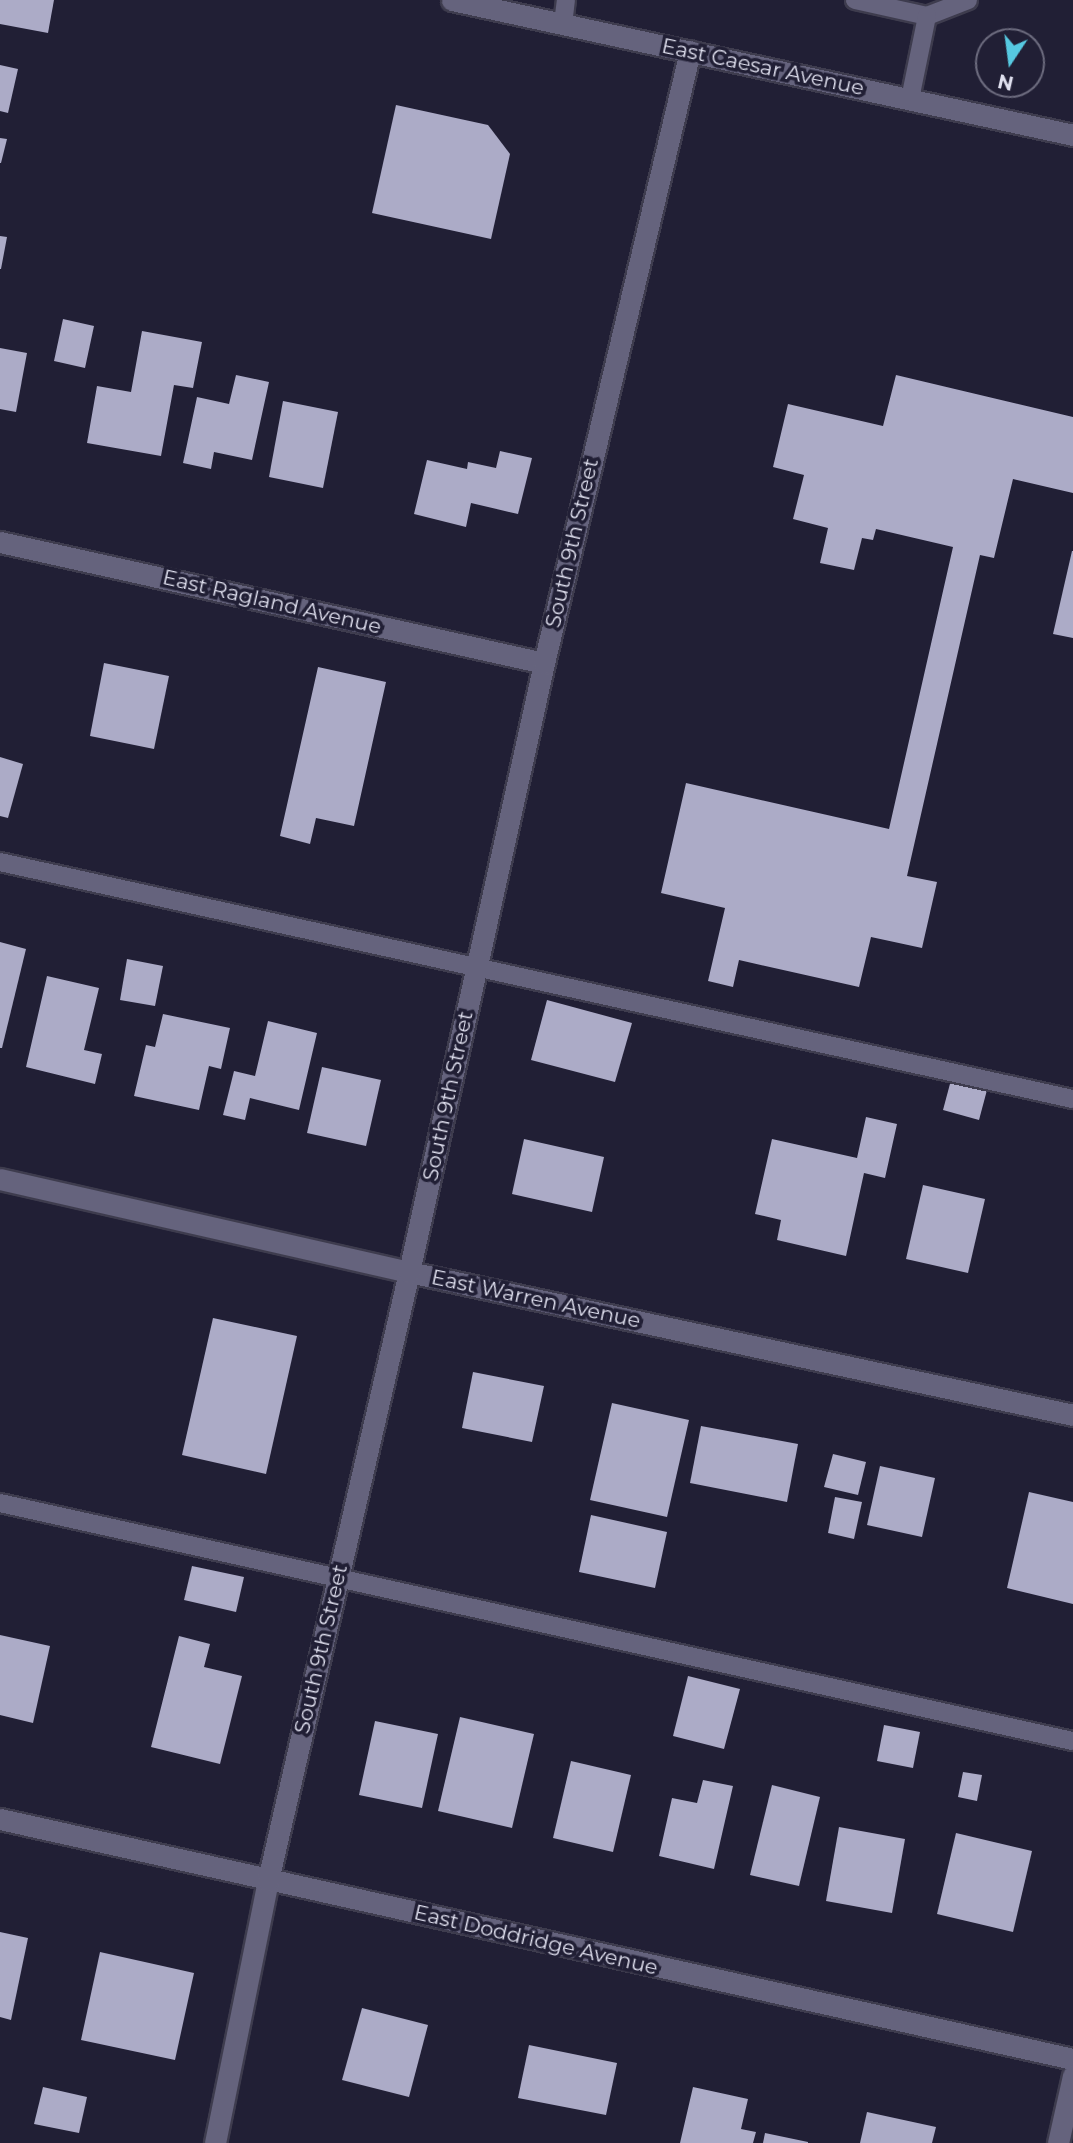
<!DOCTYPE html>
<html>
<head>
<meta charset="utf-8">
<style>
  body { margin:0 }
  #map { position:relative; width:1073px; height:2143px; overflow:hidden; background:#211f35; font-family:Montserrat,sans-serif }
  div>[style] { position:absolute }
  .building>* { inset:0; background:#acabc7 }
  .roads { filter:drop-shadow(2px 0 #3e3c4e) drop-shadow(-2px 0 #3e3c4e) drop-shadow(0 2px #3e3c4e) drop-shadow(0 -2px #3e3c4e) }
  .service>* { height:18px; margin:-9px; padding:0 9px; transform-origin:9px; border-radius:9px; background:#65637d }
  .minor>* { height:21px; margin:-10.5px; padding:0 10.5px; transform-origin:10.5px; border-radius:10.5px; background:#65637d }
  .tertiary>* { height:21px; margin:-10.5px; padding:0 10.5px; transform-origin:10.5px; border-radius:10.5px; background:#65637d }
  span { translate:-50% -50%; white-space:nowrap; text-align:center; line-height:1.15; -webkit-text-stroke:7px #211f35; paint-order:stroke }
  .street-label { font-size:21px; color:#dfdfee }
  .north { position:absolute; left:975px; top:28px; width:70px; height:70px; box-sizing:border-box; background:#211f35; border:2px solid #6d6c7f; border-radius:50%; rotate:193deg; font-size:19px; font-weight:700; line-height:28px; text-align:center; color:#dfdfee }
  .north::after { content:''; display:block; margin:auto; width:24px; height:32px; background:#56c9e1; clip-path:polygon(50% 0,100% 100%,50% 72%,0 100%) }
</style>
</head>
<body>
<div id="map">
  <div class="building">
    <div style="clip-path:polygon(0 0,54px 0,48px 33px,0 24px)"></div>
    <div style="clip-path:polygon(0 65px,18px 69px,8px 113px,0 111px)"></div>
    <div style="clip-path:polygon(396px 105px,488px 125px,510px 154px,491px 239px,372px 213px)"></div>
    <div style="clip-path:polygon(0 138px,7px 139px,1px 163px,0 163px)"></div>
    <div style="clip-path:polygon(0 236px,7px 237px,1px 269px,0 269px)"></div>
    <div style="clip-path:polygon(63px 319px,94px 326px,85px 368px,54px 361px)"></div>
    <div style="clip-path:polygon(142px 331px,202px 342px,193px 388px,174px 385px,161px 456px,87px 443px,97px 386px,131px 392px)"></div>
    <div style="clip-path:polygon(0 348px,27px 353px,16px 412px,0 409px)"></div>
    <div style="clip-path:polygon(236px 375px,269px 382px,252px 460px,214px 452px,211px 469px,183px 463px,197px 397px,229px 404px)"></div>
    <div style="clip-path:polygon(896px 375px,1073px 417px,1073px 493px,1013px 479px,994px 558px,980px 555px,907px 876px,937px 882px,922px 948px,871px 937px,859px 987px,739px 960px,733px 987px,708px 981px,725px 908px,661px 893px,686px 783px,889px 829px,953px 547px,876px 529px,873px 540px,862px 538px,854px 570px,820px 563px,828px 528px,793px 519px,804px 475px,773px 467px,788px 404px,883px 426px)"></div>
    <div style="clip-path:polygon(283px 401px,338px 412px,323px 488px,269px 477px)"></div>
    <div style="clip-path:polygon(500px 451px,532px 458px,518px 514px,471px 503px,466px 527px,414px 514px,427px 460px,467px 469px,468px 462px,496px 468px)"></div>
    <div style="clip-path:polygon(1072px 551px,1073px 551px,1073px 638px,1053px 634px)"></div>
    <div style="clip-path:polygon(104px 663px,169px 676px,154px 749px,90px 736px)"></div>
    <div style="clip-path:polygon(318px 667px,386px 682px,354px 826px,316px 818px,310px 844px,280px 836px)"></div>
    <div style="clip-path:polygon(0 757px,23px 764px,8px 818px,0 816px)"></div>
    <div style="clip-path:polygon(0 942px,26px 949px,2px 1048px,0 1048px)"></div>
    <div style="clip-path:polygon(127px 959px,163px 966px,155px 1006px,120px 1000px)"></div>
    <div style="clip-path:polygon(47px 976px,99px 988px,84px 1050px,102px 1054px,95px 1084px,26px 1067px)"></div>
    <div style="clip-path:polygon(547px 1000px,632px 1023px,615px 1082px,531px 1060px)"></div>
    <div style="clip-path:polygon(163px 1014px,230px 1028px,221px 1069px,209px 1066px,199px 1110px,134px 1096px,146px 1045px,155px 1047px)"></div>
    <div style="clip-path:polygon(268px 1021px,317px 1033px,299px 1110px,250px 1098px,245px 1120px,223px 1115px,234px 1071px,255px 1076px)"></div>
    <div style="clip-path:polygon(322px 1067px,381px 1080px,366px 1146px,307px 1133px)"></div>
    <div style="clip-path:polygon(951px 1080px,987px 1090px,979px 1120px,943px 1110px)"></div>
    <div style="clip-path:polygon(866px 1117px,897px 1124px,885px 1178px,864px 1173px,846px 1256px,777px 1240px,781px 1220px,755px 1214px,772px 1139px,857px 1158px)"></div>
    <div style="clip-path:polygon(524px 1139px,604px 1157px,592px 1212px,512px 1194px)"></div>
    <div style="clip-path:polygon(923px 1185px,985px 1199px,968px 1273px,906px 1259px)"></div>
    <div style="clip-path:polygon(213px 1318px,297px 1336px,266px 1474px,182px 1455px)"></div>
    <div style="clip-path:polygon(473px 1372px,544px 1386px,532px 1442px,462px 1428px)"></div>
    <div style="clip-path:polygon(612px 1403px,689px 1420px,667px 1517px,590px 1500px)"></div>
    <div style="clip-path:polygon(701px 1426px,798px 1444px,787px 1502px,690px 1483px)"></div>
    <div style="clip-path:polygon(833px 1454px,866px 1462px,858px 1495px,824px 1487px)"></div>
    <div style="clip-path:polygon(880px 1466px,935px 1478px,922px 1537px,867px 1525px)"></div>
    <div style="clip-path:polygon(1029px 1492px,1073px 1502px,1073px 1604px,1007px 1588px)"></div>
    <div style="clip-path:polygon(835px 1497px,862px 1502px,854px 1539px,828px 1533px)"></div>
    <div style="clip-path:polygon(591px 1515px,667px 1532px,655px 1588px,579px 1572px)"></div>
    <div style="clip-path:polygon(192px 1566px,244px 1577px,236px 1612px,184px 1600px)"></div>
    <div style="clip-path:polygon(0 1635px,50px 1646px,33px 1723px,0 1715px)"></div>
    <div style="clip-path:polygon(179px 1636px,210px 1644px,204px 1667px,242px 1676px,220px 1764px,151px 1747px)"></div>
    <div style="clip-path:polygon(688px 1676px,740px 1689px,724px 1749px,673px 1736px)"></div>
    <div style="clip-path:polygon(460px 1717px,534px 1734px,512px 1828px,438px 1811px)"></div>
    <div style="clip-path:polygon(375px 1721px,438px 1734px,422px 1808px,359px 1795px)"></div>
    <div style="clip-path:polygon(884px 1725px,920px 1732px,913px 1768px,877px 1761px)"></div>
    <div style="clip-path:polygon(571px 1761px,631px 1775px,613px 1852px,553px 1838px)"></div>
    <div style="clip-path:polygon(963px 1772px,982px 1775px,977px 1801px,958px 1797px)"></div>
    <div style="clip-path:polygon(703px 1780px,733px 1786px,714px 1869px,659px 1856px,672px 1798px,697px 1803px)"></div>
    <div style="clip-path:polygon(772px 1785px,820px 1797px,799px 1886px,750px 1875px)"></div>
    <div style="clip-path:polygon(839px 1827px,905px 1839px,892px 1913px,826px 1901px)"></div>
    <div style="clip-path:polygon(956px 1833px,1032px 1851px,1013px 1932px,937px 1914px)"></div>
    <div style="clip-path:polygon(0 1932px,28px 1938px,11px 2020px,0 2017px)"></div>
    <div style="clip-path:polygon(100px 1952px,194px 1973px,175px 2060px,81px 2040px)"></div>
    <div style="clip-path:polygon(362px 2008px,428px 2025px,409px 2097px,342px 2080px)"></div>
    <div style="clip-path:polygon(529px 2045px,617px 2063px,606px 2115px,518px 2098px)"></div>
    <div style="clip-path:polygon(43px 2087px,87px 2097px,79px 2133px,34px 2124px)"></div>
    <div style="clip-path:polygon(693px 2087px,748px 2099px,741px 2129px,756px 2132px,753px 2143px,680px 2143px)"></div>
    <div style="clip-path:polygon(867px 2112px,936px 2127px,932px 2143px,860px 2143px)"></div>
    <div style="clip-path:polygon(765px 2133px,808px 2142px,808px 2143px,763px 2143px)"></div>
  </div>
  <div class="roads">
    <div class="service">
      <div style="left:855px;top:0;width:74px;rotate:12.5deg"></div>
      <div style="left:927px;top:16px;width:44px;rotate:-21.3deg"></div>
      <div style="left:563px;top:24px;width:24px;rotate:-83deg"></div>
      <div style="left:910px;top:99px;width:85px;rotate:-78.4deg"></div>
      <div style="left:0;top:862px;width:1099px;rotate:12.46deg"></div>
      <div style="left:0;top:1503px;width:1099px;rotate:12.51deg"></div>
    </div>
    <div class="minor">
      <div style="left:0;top:542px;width:557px;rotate:12.54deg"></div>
      <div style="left:0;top:1179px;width:419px;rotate:12.8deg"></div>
      <div style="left:409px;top:1272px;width:679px;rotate:12.15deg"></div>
      <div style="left:0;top:1819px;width:1100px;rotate:12.61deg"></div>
      <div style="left:215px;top:2143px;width:268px;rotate:-78.6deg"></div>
      <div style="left:268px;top:1880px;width:624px;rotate:-76.94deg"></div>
      <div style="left:409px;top:1272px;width:624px;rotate:-77.5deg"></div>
      <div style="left:544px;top:663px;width:629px;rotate:-76.58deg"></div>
      <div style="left:1058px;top:2143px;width:69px;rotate:-77.4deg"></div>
    </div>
    <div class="tertiary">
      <div style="left:452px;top:0;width:636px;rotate:12.26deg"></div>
    </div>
  </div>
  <div class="street-label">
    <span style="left:763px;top:67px;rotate:12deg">East Caesar Avenue</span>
    <span style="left:572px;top:543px;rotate:-77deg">South 9th Street</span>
    <span style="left:272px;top:602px;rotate:13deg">East Ragland Avenue</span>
    <span style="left:448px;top:1096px;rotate:-78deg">South 9th Street</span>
    <span style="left:536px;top:1299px;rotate:12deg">East Warren Avenue</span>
    <span style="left:321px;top:1649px;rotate:-77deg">South 9th Street</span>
    <span style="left:536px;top:1940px;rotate:13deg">East Doddridge Avenue</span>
  </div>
  <div class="north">N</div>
</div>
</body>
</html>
